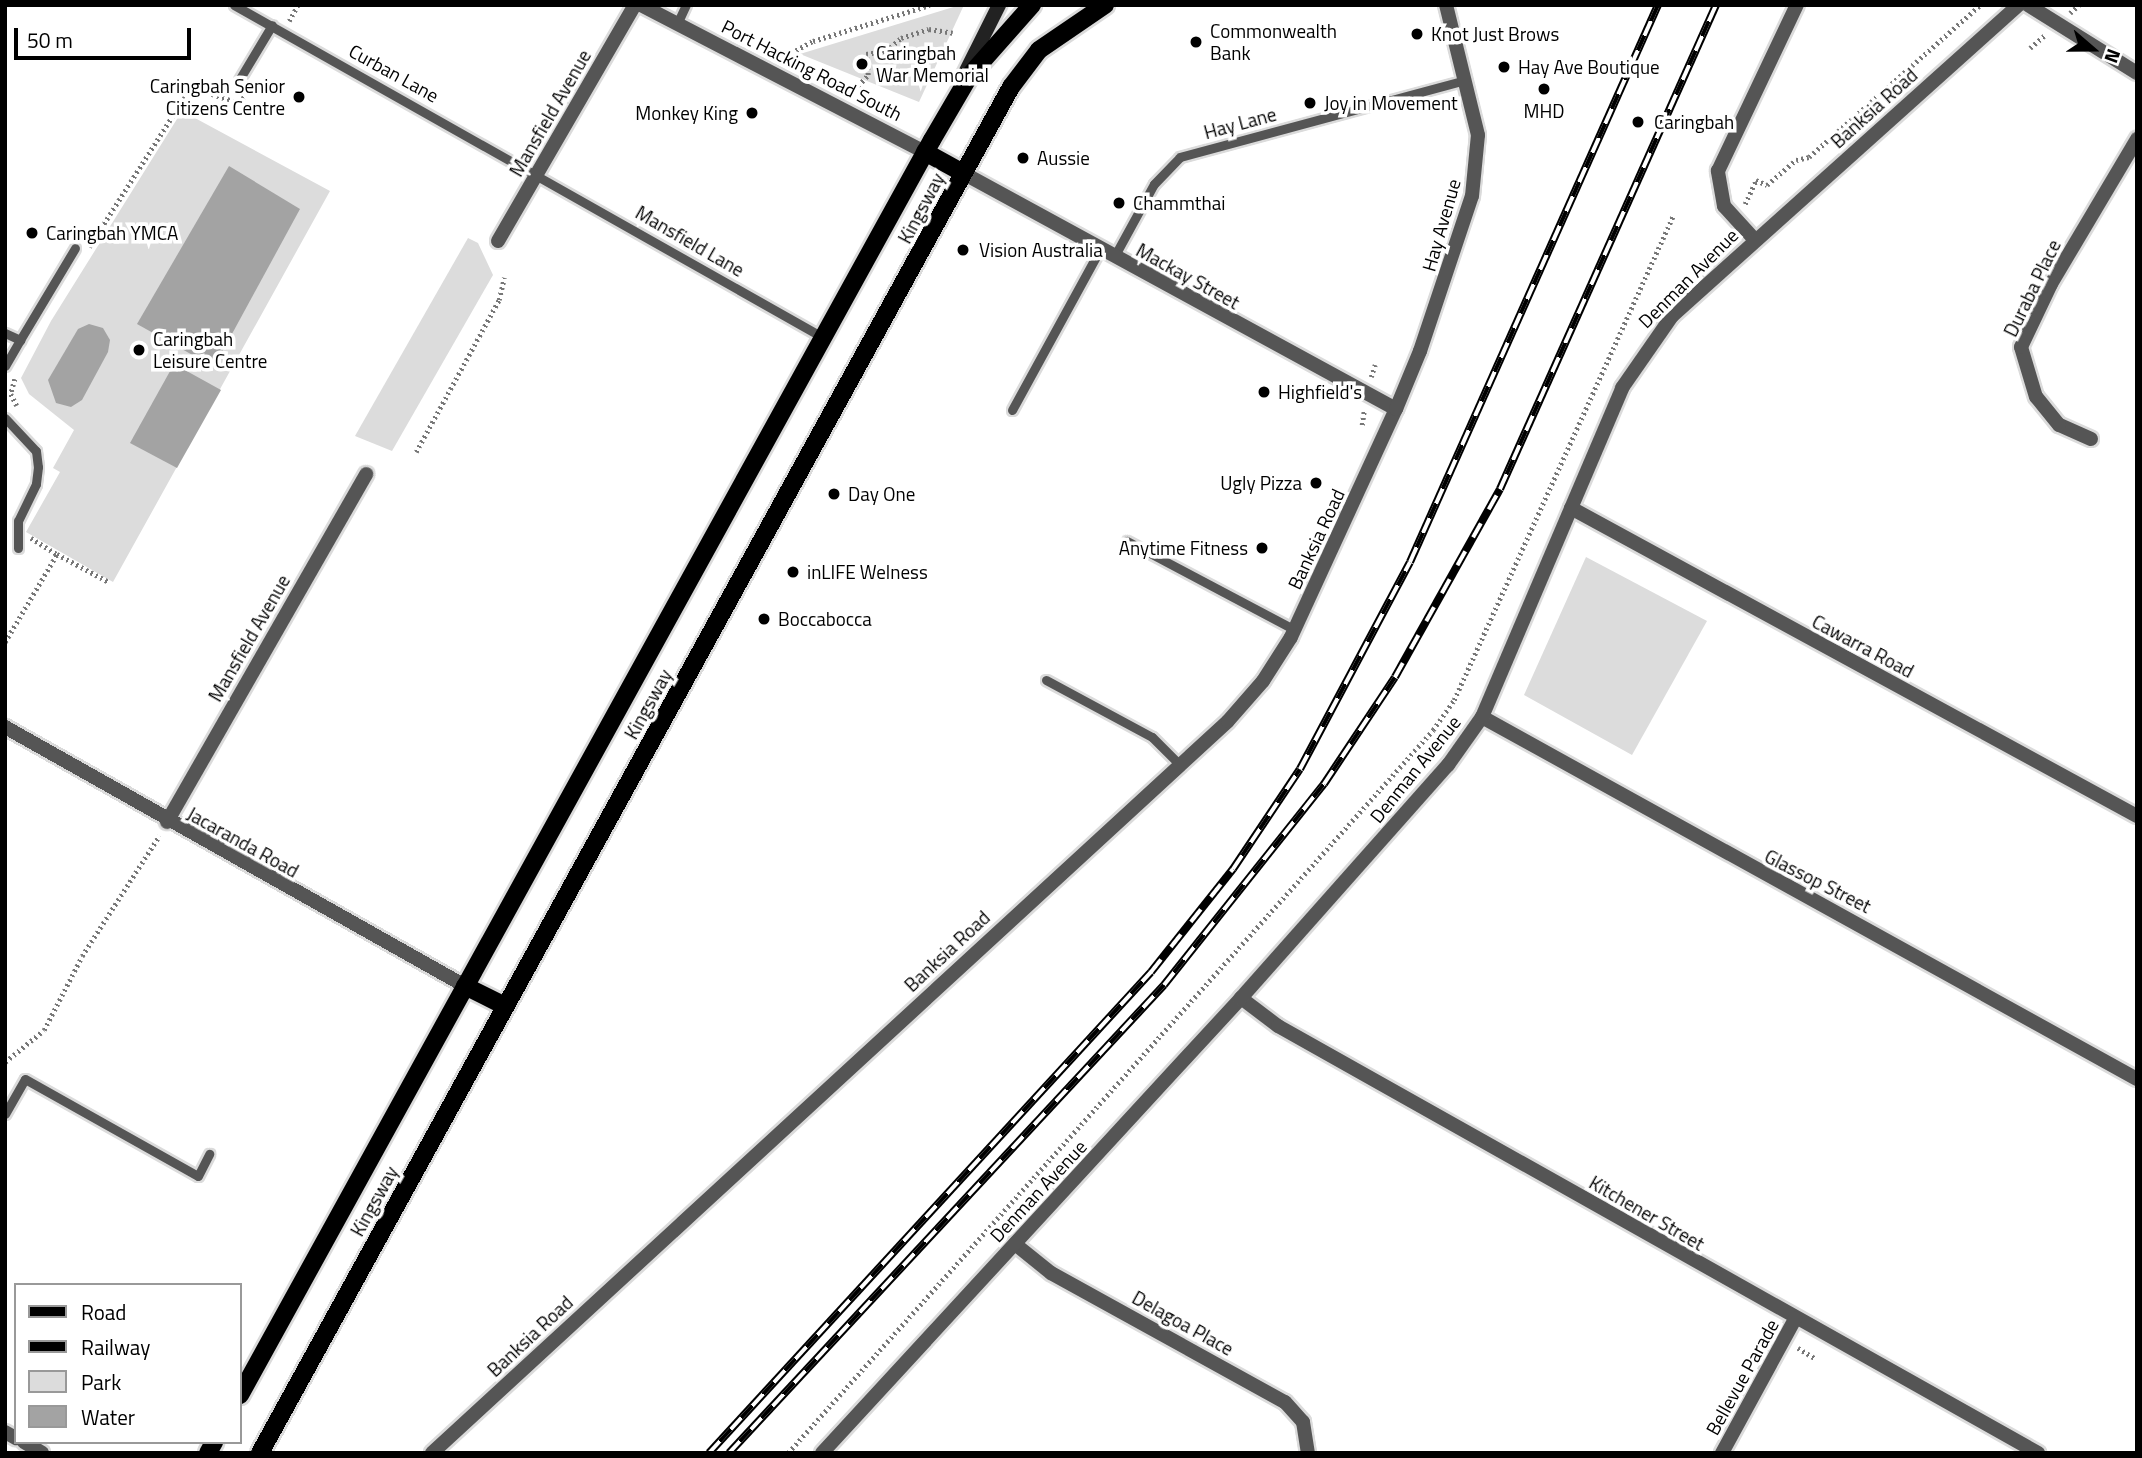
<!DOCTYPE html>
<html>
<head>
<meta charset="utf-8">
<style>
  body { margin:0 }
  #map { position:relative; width:2142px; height:1458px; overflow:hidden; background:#fff; font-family:"Titillium Web",sans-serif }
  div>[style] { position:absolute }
  .green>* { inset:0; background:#dcdcdc }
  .water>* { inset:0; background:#a3a3a3 }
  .path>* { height:4.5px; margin-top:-2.25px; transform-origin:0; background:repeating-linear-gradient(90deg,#777 0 2px,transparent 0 5.5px) }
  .roads { filter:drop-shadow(2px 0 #dbdbdb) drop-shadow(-2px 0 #dbdbdb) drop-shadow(0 2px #dbdbdb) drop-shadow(0 -2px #dbdbdb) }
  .service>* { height:9px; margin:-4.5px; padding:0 4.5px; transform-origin:4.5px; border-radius:4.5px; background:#555 }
  .minor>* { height:14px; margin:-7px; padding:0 7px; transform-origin:7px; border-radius:7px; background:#555 }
  .tertiary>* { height:14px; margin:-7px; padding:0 7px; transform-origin:7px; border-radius:7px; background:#555 }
  .secondary>* { height:14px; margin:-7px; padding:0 7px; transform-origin:7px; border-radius:7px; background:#222 }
  .primary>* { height:18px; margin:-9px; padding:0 9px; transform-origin:9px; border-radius:9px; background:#000 }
  .rail>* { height:8px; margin-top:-4px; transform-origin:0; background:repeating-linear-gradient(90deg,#fff 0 16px,#000 0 32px); box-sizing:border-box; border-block:2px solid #000 }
  .dots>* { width:19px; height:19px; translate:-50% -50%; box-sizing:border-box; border:4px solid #fff; border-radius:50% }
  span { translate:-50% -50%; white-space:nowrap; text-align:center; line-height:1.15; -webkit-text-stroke:7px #fff; paint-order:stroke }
  .poi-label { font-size:19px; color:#000 }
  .left { translate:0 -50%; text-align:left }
  .right { translate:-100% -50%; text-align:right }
  .street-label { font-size:19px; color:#000 }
  .frame { position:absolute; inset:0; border:7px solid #000; pointer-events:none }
  .legend { position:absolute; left:14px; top:1283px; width:228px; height:161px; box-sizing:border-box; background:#fff; border:2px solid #999; margin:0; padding:9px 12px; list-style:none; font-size:21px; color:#000 }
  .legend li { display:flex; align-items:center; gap:14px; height:35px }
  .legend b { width:35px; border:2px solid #999 }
  .north { position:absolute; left:2058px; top:14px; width:70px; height:70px; -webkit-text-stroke:5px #fff; paint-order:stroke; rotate:110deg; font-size:19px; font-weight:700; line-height:28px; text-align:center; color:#000 }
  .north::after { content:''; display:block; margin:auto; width:24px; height:32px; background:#000; clip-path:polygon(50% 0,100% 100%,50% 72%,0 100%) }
  .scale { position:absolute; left:14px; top:28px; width:177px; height:32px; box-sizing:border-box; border:4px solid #000; border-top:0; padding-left:9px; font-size:21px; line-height:24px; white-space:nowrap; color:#000; -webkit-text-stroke:5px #fff; paint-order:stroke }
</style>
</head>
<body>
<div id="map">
  <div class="green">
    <div style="clip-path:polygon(960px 5px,964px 5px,919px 102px,800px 54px)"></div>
    <div style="clip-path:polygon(182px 111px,330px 191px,113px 582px,26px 532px,60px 472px,53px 468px,74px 430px,29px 394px,21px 378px,51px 321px)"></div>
    <div style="clip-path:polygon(468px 238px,478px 243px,493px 275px,392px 451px,355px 436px)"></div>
    <div style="clip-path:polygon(1586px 557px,1707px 621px,1632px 755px,1524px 695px)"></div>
  </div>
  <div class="water">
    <div style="clip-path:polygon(229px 166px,300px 209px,214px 367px,137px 324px)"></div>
    <div style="clip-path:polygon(89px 324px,103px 328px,110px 340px,108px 352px,82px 400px,71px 407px,56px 403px,48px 380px,78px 329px)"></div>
    <div style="clip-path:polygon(174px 364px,221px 390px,177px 468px,130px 443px)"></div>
  </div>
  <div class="path">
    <div style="left:2070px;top:13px;width:12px;rotate:-42deg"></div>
    <div style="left:289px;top:21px;width:18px;rotate:-61deg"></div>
    <div style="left:2030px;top:48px;width:20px;rotate:-41deg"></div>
    <div style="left:791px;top:53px;width:25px;rotate:-29deg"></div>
    <div style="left:813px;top:41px;width:122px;rotate:-17.1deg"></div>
    <div style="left:858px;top:86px;width:15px;rotate:-48deg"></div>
    <div style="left:868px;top:75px;width:21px;rotate:-95deg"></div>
    <div style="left:866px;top:54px;width:20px;rotate:-9deg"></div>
    <div style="left:886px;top:51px;width:20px;rotate:-41deg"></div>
    <div style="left:901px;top:38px;width:29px;rotate:-18deg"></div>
    <div style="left:929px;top:29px;width:24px;rotate:9deg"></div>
    <div style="left:1745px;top:204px;width:26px;rotate:-65deg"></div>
    <div style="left:1756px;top:180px;width:12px;rotate:24deg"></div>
    <div style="left:1767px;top:185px;width:38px;rotate:-41deg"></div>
    <div style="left:1796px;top:160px;width:13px;rotate:-13deg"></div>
    <div style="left:1809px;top:157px;width:229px;rotate:-41.6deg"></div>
    <div style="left:89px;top:247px;width:190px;rotate:-57.5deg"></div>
    <div style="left:191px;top:87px;width:51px;rotate:18.4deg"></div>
    <div style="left:239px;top:103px;width:10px;rotate:-53deg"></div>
    <div style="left:1371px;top:377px;width:13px;rotate:-72deg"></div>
    <div style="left:15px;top:379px;width:16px;rotate:105deg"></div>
    <div style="left:11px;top:394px;width:13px;rotate:63deg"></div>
    <div style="left:1362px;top:425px;width:15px;rotate:-82deg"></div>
    <div style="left:416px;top:452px;width:173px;rotate:-61.4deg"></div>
    <div style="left:499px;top:300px;width:23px;rotate:-77deg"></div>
    <div style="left:31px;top:538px;width:31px;rotate:32deg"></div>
    <div style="left:5px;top:642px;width:102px;rotate:-59.4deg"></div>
    <div style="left:57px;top:554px;width:59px;rotate:28.3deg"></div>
    <div style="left:5px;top:1062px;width:50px;rotate:-39.4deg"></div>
    <div style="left:44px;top:1030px;width:83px;rotate:-62.8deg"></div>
    <div style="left:82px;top:956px;width:143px;rotate:-57.3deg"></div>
    <div style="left:1798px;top:1348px;width:21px;rotate:31deg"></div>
    <div style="left:788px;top:1453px;width:969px;rotate:-48.26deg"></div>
    <div style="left:1433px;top:730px;width:37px;rotate:-55deg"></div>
    <div style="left:1454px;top:700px;width:531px;rotate:-65.65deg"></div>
  </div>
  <div class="roads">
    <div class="service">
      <div style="left:234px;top:5px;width:677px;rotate:29.44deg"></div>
      <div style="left:677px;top:24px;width:21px;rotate:-65deg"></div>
      <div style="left:239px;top:80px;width:64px;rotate:-59deg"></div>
      <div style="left:1114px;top:257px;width:83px;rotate:-61.3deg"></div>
      <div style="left:1154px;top:184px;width:37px;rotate:-46deg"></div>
      <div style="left:1180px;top:157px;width:295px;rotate:-15.1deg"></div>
      <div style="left:5px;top:333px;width:17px;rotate:25deg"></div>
      <div style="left:20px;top:340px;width:30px;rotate:120deg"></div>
      <div style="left:20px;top:340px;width:107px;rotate:-59.1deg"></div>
      <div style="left:1012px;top:410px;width:183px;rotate:-61.3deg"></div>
      <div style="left:5px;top:418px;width:45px;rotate:46.8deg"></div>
      <div style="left:36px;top:451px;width:16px;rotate:83deg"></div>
      <div style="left:38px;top:467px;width:17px;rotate:97deg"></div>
      <div style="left:36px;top:484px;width:41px;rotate:115.9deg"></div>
      <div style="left:18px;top:521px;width:27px;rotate:90deg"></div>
      <div style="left:1127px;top:541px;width:190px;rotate:27.9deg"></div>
      <div style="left:1046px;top:680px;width:120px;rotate:28.3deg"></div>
      <div style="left:1152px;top:737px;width:37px;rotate:45deg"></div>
      <div style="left:5px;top:1114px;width:40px;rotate:-60.3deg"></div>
      <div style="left:25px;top:1079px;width:198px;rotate:29.3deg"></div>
      <div style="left:198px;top:1176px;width:25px;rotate:-63deg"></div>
    </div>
    <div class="minor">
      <div style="left:2028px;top:5px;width:128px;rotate:32deg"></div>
      <div style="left:963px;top:173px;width:493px;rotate:28.6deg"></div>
      <div style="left:1755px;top:240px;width:46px;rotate:-132.4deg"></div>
      <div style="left:1724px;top:206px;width:36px;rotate:-100deg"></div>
      <div style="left:1718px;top:171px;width:184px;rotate:-64.6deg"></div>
      <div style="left:498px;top:241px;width:273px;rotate:-59.9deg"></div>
      <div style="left:2091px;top:439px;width:35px;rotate:-156deg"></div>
      <div style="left:2059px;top:425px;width:36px;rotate:-129deg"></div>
      <div style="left:2036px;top:397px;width:52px;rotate:-106.7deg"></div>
      <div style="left:2021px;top:347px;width:70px;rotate:-64.5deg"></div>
      <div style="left:2051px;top:284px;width:169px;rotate:-59.3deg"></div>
      <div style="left:1482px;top:717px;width:748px;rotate:28.93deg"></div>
      <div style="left:167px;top:822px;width:401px;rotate:-60.2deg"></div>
      <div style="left:1241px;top:998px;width:46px;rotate:37.1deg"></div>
      <div style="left:1278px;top:1026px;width:872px;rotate:29.33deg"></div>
      <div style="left:1015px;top:1244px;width:46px;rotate:38.9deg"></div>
      <div style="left:1051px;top:1273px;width:267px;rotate:28.9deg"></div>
      <div style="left:1285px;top:1402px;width:27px;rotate:48deg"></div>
      <div style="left:1303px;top:1422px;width:31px;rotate:81deg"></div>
      <div style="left:432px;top:1453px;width:1081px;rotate:-42.6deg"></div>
      <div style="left:1228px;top:721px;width:53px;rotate:-48.8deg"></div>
      <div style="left:1263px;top:681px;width:52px;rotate:-57.5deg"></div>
      <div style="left:1291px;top:637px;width:251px;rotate:-65.3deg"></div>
      <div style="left:1396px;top:409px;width:63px;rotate:-67.5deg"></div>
      <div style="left:1420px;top:351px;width:163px;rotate:-71.5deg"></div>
      <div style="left:1472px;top:196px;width:61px;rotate:-84.4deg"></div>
      <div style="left:1478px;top:135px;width:134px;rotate:-103.8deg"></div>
      <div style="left:1722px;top:1453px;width:153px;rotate:-61.4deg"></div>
    </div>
    <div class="tertiary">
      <div style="left:641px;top:5px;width:320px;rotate:27.4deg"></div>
      <div style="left:1571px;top:508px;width:644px;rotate:28.55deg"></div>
      <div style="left:5px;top:727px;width:528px;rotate:29.38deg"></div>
      <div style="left:5px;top:1432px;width:13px;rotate:29deg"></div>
      <div style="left:24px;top:1442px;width:21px;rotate:31deg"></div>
      <div style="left:822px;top:1453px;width:619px;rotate:-47.36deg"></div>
      <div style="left:1241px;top:998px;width:312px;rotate:-48.4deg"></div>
      <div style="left:1448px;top:765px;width:59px;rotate:-54.7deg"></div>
      <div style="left:1482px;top:717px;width:358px;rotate:-66.9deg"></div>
      <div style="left:1622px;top:388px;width:88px;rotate:-55.2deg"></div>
      <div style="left:1672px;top:316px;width:466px;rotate:-41.9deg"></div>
    </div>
    <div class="secondary">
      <div style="left:962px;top:79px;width:83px;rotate:-63.4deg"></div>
    </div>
    <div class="primary">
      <div style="left:925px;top:152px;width:43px;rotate:28.9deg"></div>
      <div style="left:465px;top:986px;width:45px;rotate:26.6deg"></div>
      <div style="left:240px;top:1395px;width:1433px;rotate:-61.13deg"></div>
      <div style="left:932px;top:140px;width:75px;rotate:-59.7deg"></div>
      <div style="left:970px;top:75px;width:94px;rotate:-48.5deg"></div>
      <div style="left:208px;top:1453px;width:13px;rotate:-61deg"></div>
      <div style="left:260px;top:1453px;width:1559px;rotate:-61.2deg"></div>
      <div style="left:1011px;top:87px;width:46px;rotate:-52.9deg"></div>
      <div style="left:1039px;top:50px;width:80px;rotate:-34.3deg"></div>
    </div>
  </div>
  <div class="rail">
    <div style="left:709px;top:1453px;width:653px;rotate:-47.42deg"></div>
    <div style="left:1151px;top:972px;width:132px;rotate:-51.5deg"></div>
    <div style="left:1233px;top:869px;width:120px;rotate:-56.2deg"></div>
    <div style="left:1300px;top:769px;width:234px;rotate:-62deg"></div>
    <div style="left:1410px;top:562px;width:610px;rotate:-66deg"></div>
    <div style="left:729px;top:1453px;width:639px;rotate:-47.09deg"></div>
    <div style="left:1164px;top:985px;width:257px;rotate:-51.5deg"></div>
    <div style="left:1324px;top:784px;width:128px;rotate:-56.4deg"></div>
    <div style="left:1395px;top:677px;width:215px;rotate:-60.8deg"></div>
    <div style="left:1500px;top:489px;width:530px;rotate:-65.95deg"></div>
  </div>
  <div class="dots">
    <div style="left:1417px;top:34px;background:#000"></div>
    <div style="left:1196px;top:42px;background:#000"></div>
    <div style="left:862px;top:64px;background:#000"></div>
    <div style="left:1504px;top:67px;background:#000"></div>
    <div style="left:1544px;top:89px;background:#000"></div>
    <div style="left:299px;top:97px;background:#000"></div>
    <div style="left:1310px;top:103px;background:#000"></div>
    <div style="left:752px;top:113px;background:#000"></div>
    <div style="left:1638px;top:122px;background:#000"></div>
    <div style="left:1023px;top:158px;background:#000"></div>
    <div style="left:1119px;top:203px;background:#000"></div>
    <div style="left:32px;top:233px;background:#000"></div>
    <div style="left:963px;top:250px;background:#000"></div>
    <div style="left:139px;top:350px;background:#000"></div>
    <div style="left:1264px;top:392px;background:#000"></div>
    <div style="left:1316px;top:483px;background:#000"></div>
    <div style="left:834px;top:494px;background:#000"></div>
    <div style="left:1262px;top:548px;background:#000"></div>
    <div style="left:793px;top:572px;background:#000"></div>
    <div style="left:764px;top:619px;background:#000"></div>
  </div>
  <div class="poi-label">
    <span class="left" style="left:1210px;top:42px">Commonwealth<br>Bank</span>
    <span class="left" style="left:1431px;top:34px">Knot Just Brows</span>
    <span class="left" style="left:876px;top:64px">Caringbah<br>War Memorial</span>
    <span class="left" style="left:1518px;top:67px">Hay Ave Boutique</span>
    <span class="right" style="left:285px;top:97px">Caringbah Senior<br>Citizens Centre</span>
    <span class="left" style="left:1324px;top:103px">Joy in Movement</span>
    <span style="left:1544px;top:111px">MHD</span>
    <span class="right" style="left:738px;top:113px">Monkey King</span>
    <span class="left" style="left:1654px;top:122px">Caringbah</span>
    <span class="left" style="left:1037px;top:158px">Aussie</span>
    <span class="left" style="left:1133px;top:203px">Chammthai</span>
    <span class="left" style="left:46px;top:233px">Caringbah YMCA</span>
    <span class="left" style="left:979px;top:250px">Vision Australia</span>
    <span class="left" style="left:153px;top:350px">Caringbah<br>Leisure Centre</span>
    <span class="left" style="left:1278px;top:392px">Highfield's</span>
    <span class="right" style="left:1302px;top:483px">Ugly Pizza</span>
    <span class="left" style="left:848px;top:494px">Day One</span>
    <span class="right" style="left:1248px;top:548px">Anytime Fitness</span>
    <span class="left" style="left:807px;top:572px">inLIFE Welness</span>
    <span class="left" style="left:778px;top:619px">Boccabocca</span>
  </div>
  <div class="street-label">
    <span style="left:812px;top:70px;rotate:27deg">Port Hacking Road South</span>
    <span style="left:394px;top:73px;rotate:29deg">Curban Lane</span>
    <span style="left:1874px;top:108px;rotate:-42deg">Banksia Road</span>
    <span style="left:550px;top:113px;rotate:-60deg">Mansfield Avenue</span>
    <span style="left:1240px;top:123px;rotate:-15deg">Hay Lane</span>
    <span style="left:921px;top:208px;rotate:-62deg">Kingsway</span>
    <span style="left:1441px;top:225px;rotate:-74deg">Hay Avenue</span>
    <span style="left:690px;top:241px;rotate:30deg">Mansfield Lane</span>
    <span style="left:1188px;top:276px;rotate:29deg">Mackay Street</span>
    <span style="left:1688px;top:278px;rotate:-45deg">Denman Avenue</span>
    <span style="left:2032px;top:288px;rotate:-64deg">Duraba Place</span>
    <span style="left:1316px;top:539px;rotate:-65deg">Banksia Road</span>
    <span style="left:249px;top:638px;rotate:-60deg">Mansfield Avenue</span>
    <span style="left:1863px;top:646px;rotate:28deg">Cawarra Road</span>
    <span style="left:648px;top:704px;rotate:-61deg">Kingsway</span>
    <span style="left:1415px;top:769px;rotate:-51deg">Denman Avenue</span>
    <span style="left:243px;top:842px;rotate:29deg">Jacaranda Road</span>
    <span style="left:1818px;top:881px;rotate:27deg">Glassop Street</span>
    <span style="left:947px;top:951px;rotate:-43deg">Banksia Road</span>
    <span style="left:1038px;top:1191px;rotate:-47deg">Denman Avenue</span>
    <span style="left:374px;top:1201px;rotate:-61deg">Kingsway</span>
    <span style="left:1647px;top:1213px;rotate:30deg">Kitchener Street</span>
    <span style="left:1183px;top:1323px;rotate:29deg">Delagoa Place</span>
    <span style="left:530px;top:1336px;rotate:-43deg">Banksia Road</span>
    <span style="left:1742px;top:1377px;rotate:-61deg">Bellevue Parade</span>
  </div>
  <div class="frame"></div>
  <ul class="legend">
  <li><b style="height:9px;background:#000"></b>Road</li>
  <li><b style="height:9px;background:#000"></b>Railway</li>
  <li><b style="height:19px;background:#dcdcdc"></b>Park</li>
  <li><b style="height:19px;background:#a3a3a3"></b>Water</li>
  </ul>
  <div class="north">N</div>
  <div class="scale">50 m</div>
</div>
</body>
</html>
